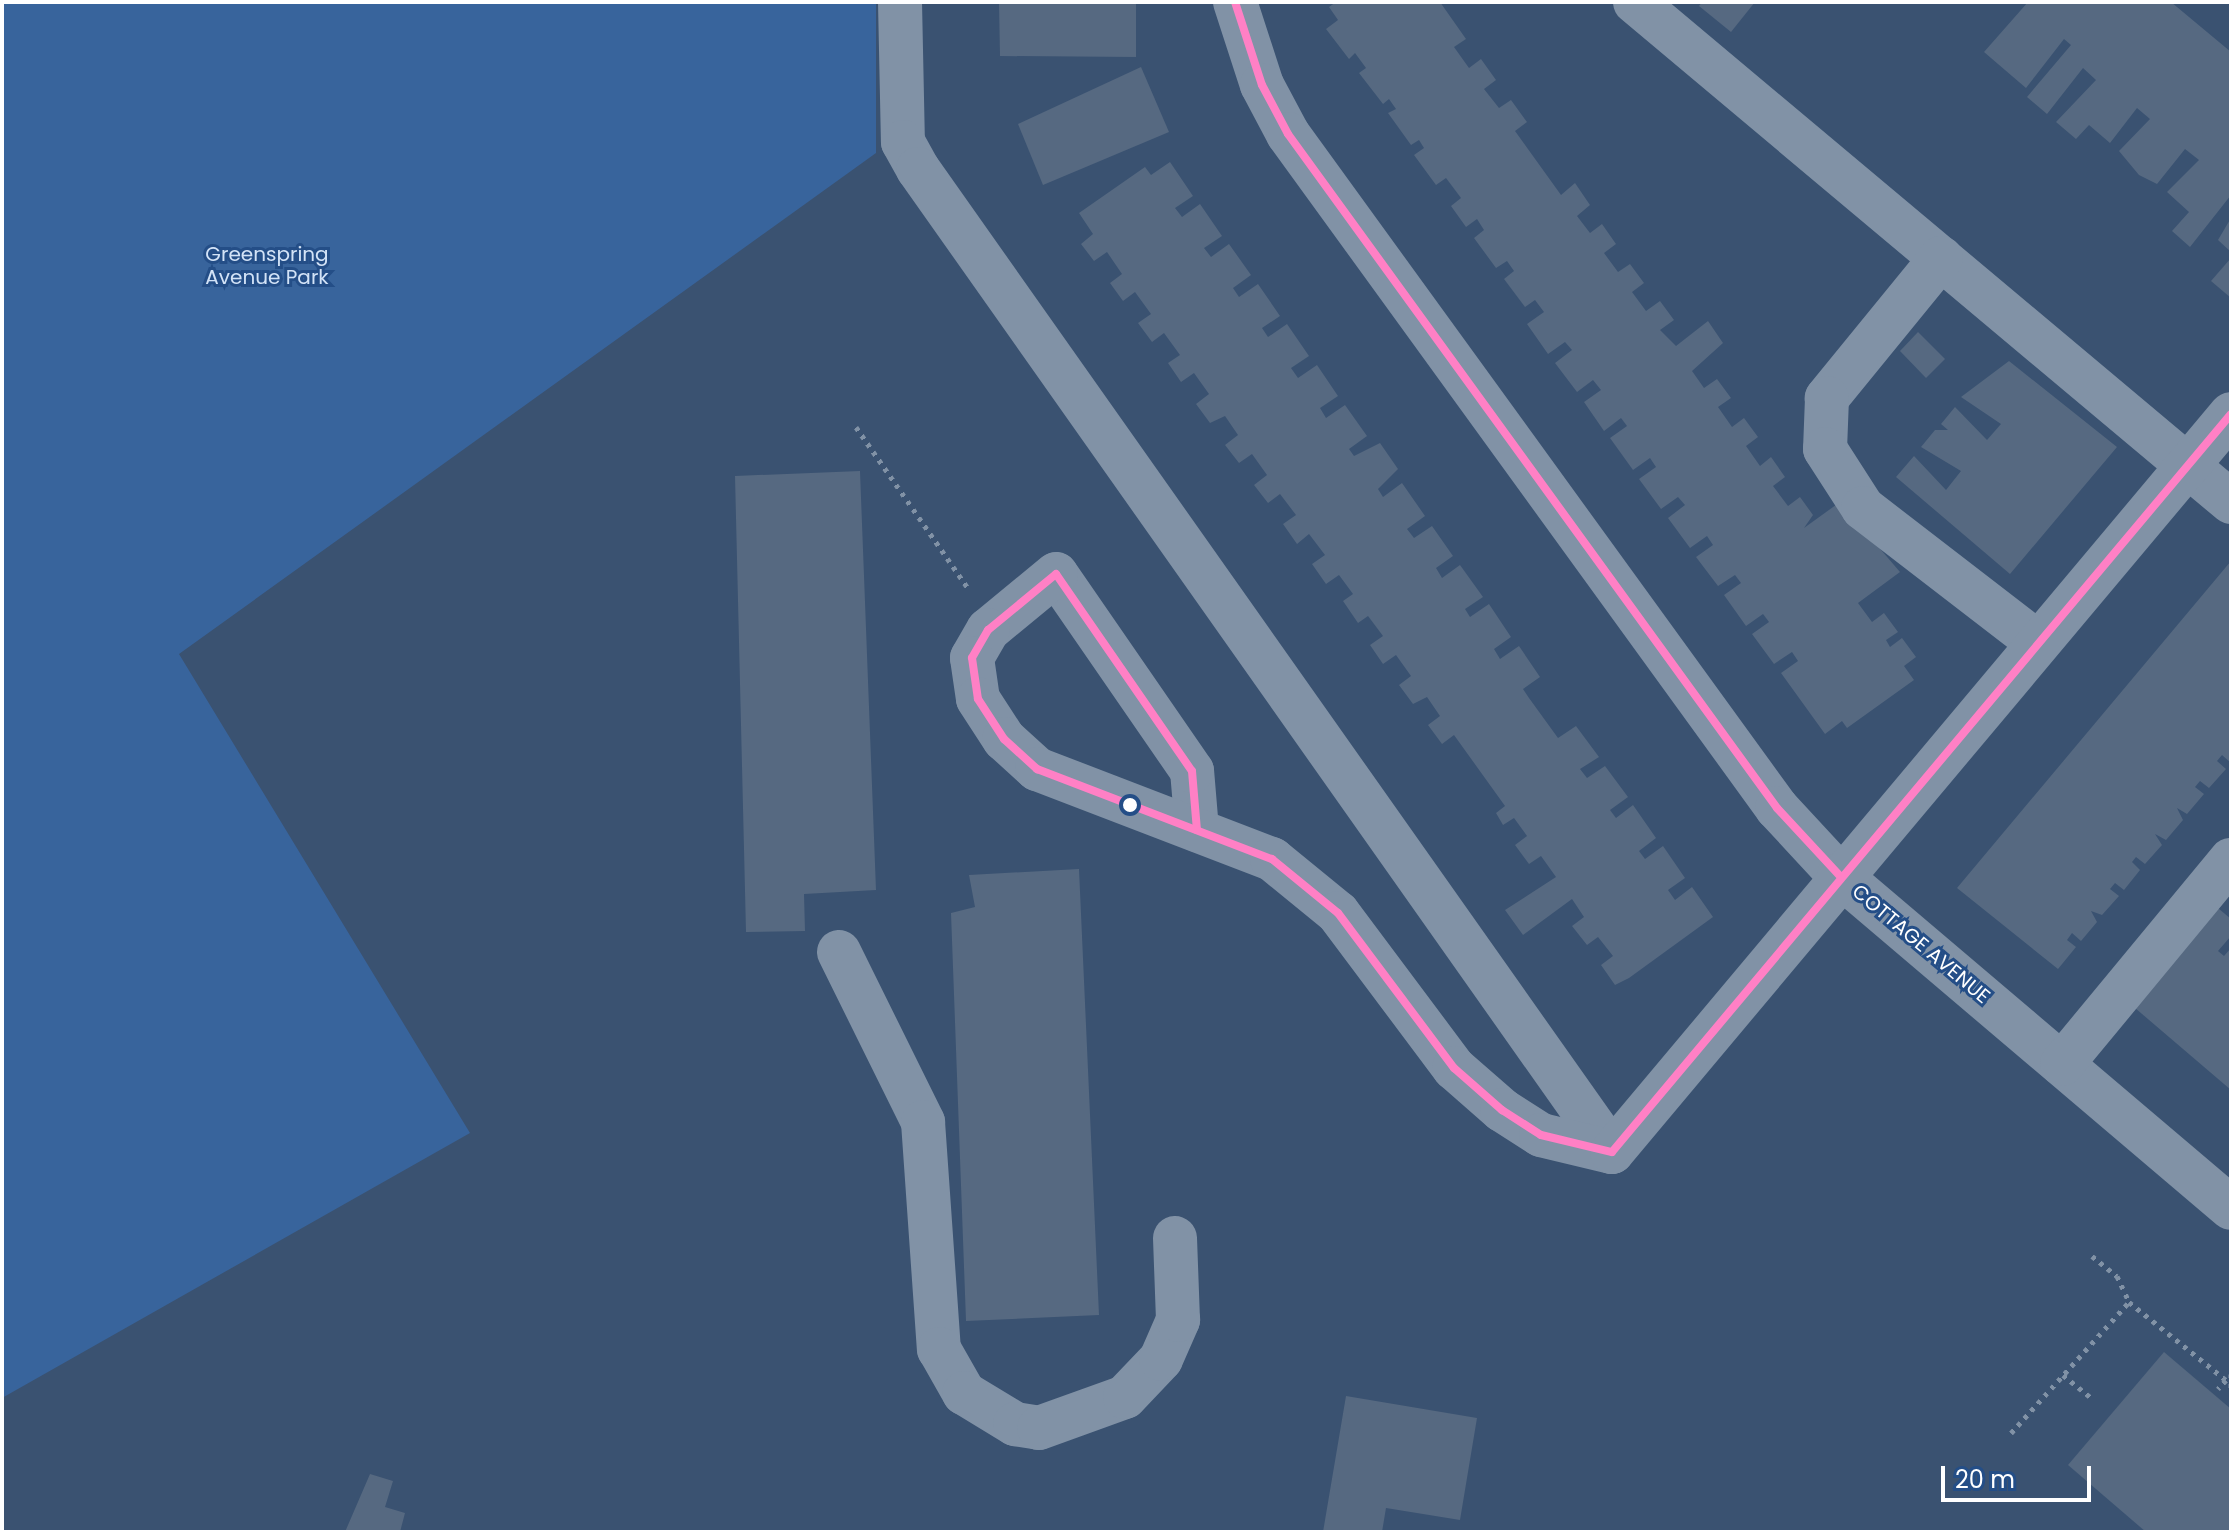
<!DOCTYPE html>
<html>
<head>
<meta charset="utf-8">
<style>
  body { margin:0 }
  #map { position:relative; width:2233px; height:1534px; overflow:hidden; background:#3a5271; font-family:Poppins,sans-serif }
  div>[style] { position:absolute }
  .green>* { inset:0; background:#38649c }
  .building>* { inset:0; background:#566981 }
  .path>* { height:5px; margin-top:-2.5px; transform-origin:0; background:repeating-linear-gradient(90deg,#8192a6 0 4px,transparent 0 10px) }
  .minor>* { height:44px; margin:-22px; padding:0 22px; transform-origin:22px; border-radius:22px; background:#8192a6 }
  .bus-1>* { height:8px; margin:-4px; padding:0 4px; transform-origin:4px; border-radius:4px; background:#ff80c5 }
  .dots>* { width:22px; height:22px; translate:-50% -50%; box-sizing:border-box; border:4px solid #244e87; border-radius:50% }
  span { translate:-50% -50%; white-space:nowrap; text-align:center; line-height:1.15; -webkit-text-stroke:6px #244e87; paint-order:stroke }
  .park-label { font-size:20px; color:#d3e3f7 }
  .street-label { font-size:20px; color:#fff }
  .frame { position:absolute; inset:0; border:4px solid #fff; pointer-events:none }
  .scale { position:absolute; left:1941px; top:1466px; width:150px; height:36px; box-sizing:border-box; border:4px solid #fff; border-top:0; padding-left:10px; font-size:24px; line-height:28px; white-space:nowrap; color:#fff; -webkit-text-stroke:6px #244e87; paint-order:stroke }
</style>
</head>
<body>
<div id="map">
  <div class="green">
    <div style="clip-path:polygon(2px 2px,876px 2px,876px 153px,179px 654px,470px 1133px,2px 1398px)"></div>
  </div>
  <div class="building">
    <div style="clip-path:polygon(999px 2px,1136px 2px,1136px 57px,1000px 56px)"></div>
    <div style="clip-path:polygon(1336px 2px,1440px 2px,1466px 39px,1454px 47px,1469px 68px,1481px 59px,1496px 80px,1484px 89px,1499px 108px,1511px 100px,1527px 122px,1515px 131px,1561px 195px,1575px 183px,1590px 205px,1577px 216px,1590px 233px,1602px 224px,1616px 244px,1604px 253px,1618px 272px,1630px 264px,1644px 283px,1632px 292px,1646px 311px,1660px 301px,1674px 320px,1660px 330px,1676px 346px,1708px 321px,1723px 343px,1692px 371px,1704px 388px,1717px 379px,1731px 398px,1718px 407px,1732px 427px,1744px 418px,1758px 437px,1746px 446px,1760px 466px,1771px 457px,1785px 477px,1773px 486px,1788px 506px,1800px 497px,1813px 515px,1804px 528px,1840px 502px,1900px 572px,1858px 603px,1872px 622px,1884px 613px,1898px 632px,1886px 640px,1890px 647px,1902px 638px,1916px 657px,1904px 666px,1914px 680px,1847px 728px,1842px 721px,1825px 734px,1781px 673px,1798px 661px,1792px 652px,1774px 664px,1752px 634px,1769px 622px,1763px 614px,1746px 626px,1724px 595px,1741px 583px,1735px 575px,1718px 586px,1696px 557px,1713px 545px,1707px 536px,1690px 548px,1668px 518px,1685px 505px,1678px 497px,1661px 509px,1639px 479px,1656px 467px,1650px 458px,1633px 470px,1610px 438px,1627px 426px,1621px 418px,1604px 431px,1584px 402px,1601px 390px,1593px 380px,1577px 392px,1555px 363px,1572px 350px,1565px 342px,1548px 354px,1527px 324px,1544px 312px,1535px 300px,1525px 307px,1504px 279px,1514px 271px,1507px 261px,1496px 268px,1474px 238px,1484px 230px,1477px 219px,1466px 227px,1451px 206px,1461px 198px,1446px 178px,1436px 185px,1414px 155px,1424px 148px,1419px 140px,1411px 145px,1388px 113px,1396px 109px,1389px 99px,1383px 104px,1359px 73px,1366px 68px,1355px 53px,1349px 59px,1326px 29px,1338px 20px,1329px 7px)"></div>
    <div style="clip-path:polygon(1702px 2px,1755px 2px,1731px 32px,1699px 6px)"></div>
    <div style="clip-path:polygon(2028px 2px,2171px 2px,2231px 52px,2231px 195px,2190px 247px,2172px 231px,2189px 212px,2167px 192px,2199px 160px,2185px 149px,2157px 184px,2139px 175px,2119px 151px,2150px 119px,2137px 108px,2110px 143px,2089px 125px,2076px 139px,2056px 122px,2096px 80px,2083px 68px,2047px 114px,2027px 97px,2071px 45px,2064px 39px,2026px 88px,1984px 52px)"></div>
    <div style="clip-path:polygon(1141px 67px,1169px 132px,1043px 185px,1018px 124px)"></div>
    <div style="clip-path:polygon(1170px 162px,1193px 196px,1175px 208px,1182px 217px,1200px 204px,1222px 236px,1204px 248px,1211px 257px,1229px 244px,1251px 275px,1233px 288px,1239px 297px,1258px 284px,1280px 316px,1262px 328px,1268px 337px,1287px 324px,1309px 356px,1291px 368px,1298px 378px,1317px 365px,1338px 396px,1320px 408px,1326px 418px,1345px 405px,1367px 436px,1349px 449px,1354px 456px,1380px 443px,1398px 469px,1378px 489px,1383px 497px,1402px 483px,1425px 516px,1407px 529px,1414px 538px,1432px 526px,1453px 556px,1436px 568px,1442px 578px,1460px 565px,1483px 597px,1465px 609px,1470px 617px,1489px 604px,1511px 637px,1494px 649px,1500px 659px,1519px 646px,1540px 677px,1523px 689px,1529px 698px,1558px 738px,1576px 726px,1599px 757px,1580px 769px,1587px 778px,1605px 766px,1628px 797px,1610px 810px,1616px 818px,1633px 805px,1656px 838px,1639px 851px,1645px 859px,1663px 846px,1685px 878px,1668px 890px,1675px 900px,1692px 887px,1713px 917px,1629px 978px,1615px 985px,1601px 965px,1613px 956px,1598px 937px,1587px 945px,1572px 926px,1584px 917px,1572px 899px,1523px 935px,1505px 910px,1556px 877px,1541px 856px,1529px 864px,1515px 845px,1527px 836px,1514px 818px,1503px 825px,1496px 813px,1505px 806px,1454px 735px,1442px 744px,1428px 725px,1440px 716px,1427px 697px,1413px 704px,1399px 685px,1411px 676px,1396px 655px,1383px 664px,1370px 645px,1383px 636px,1368px 616px,1358px 623px,1343px 601px,1353px 594px,1339px 575px,1326px 584px,1312px 564px,1325px 555px,1309px 534px,1297px 544px,1283px 524px,1296px 515px,1280px 494px,1268px 503px,1254px 485px,1267px 475px,1252px 454px,1239px 463px,1225px 445px,1238px 435px,1225px 416px,1210px 423px,1196px 404px,1209px 394px,1194px 373px,1181px 382px,1168px 363px,1180px 355px,1164px 333px,1152px 342px,1138px 323px,1151px 314px,1135px 292px,1123px 301px,1110px 283px,1122px 274px,1107px 252px,1094px 261px,1081px 244px,1093px 234px,1079px 213px,1145px 167px,1151px 175px)"></div>
    <div style="clip-path:polygon(2231px 218px,2231px 252px,2218px 240px)"></div>
    <div style="clip-path:polygon(2231px 258px,2231px 298px,2211px 281px)"></div>
    <div style="clip-path:polygon(1918px 332px,1945px 359px,1926px 378px,1900px 351px)"></div>
    <div style="clip-path:polygon(2009px 361px,2117px 447px,2010px 574px,1896px 477px,1914px 456px,1946px 490px,1961px 471px,1921px 447px,1935px 430px,1948px 430px,1941px 424px,1955px 407px,1987px 440px,2001px 424px,1961px 397px)"></div>
    <div style="clip-path:polygon(860px 471px,876px 890px,804px 894px,805px 931px,746px 932px,735px 476px)"></div>
    <div style="clip-path:polygon(2231px 561px,2231px 763px,2222px 755px,2217px 761px,2226px 769px,2209px 788px,2200px 781px,2195px 787px,2204px 794px,2187px 814px,2177px 808px,2183px 820px,2166px 840px,2155px 834px,2162px 845px,2145px 864px,2136px 857px,2132px 862px,2140px 870px,2124px 890px,2115px 883px,2110px 889px,2119px 896px,2102px 915px,2091px 911px,2097px 922px,2081px 941px,2072px 933px,2067px 940px,2076px 947px,2058px 969px,1957px 888px)"></div>
    <div style="clip-path:polygon(1079px 869px,1099px 1315px,966px 1321px,951px 913px,975px 907px,969px 875px)"></div>
    <div style="clip-path:polygon(2212px 903px,2231px 919px,2231px 936px,2218px 951px,2224px 956px,2231px 948px,2231px 1090px,2128px 1002px)"></div>
    <div style="clip-path:polygon(2164px 1352px,2231px 1409px,2231px 1532px,2146px 1532px,2068px 1465px)"></div>
    <div style="clip-path:polygon(1346px 1396px,1477px 1418px,1460px 1520px,1386px 1508px,1382px 1532px,1323px 1532px)"></div>
    <div style="clip-path:polygon(370px 1474px,393px 1481px,385px 1507px,405px 1513px,400px 1532px,345px 1532px)"></div>
  </div>
  <div class="path">
    <div style="left:856px;top:427px;width:195px;rotate:55.2deg"></div>
    <div style="left:2092px;top:1256px;width:32px;rotate:39deg"></div>
    <div style="left:2117px;top:1276px;width:29px;rotate:65deg"></div>
    <div style="left:2231px;top:1374px;width:16px;rotate:90deg"></div>
    <div style="left:2063px;top:1375px;width:36px;rotate:39deg"></div>
    <div style="left:2011px;top:1433px;width:176px;rotate:-48deg"></div>
    <div style="left:2129px;top:1302px;width:124px;rotate:38.8deg"></div>
    <div style="left:2226px;top:1380px;width:12px;rotate:132deg"></div>
  </div>
  <div class="minor">
    <div style="left:900px;top:2px;width:140px;rotate:88.8deg"></div>
    <div style="left:903px;top:142px;width:31px;rotate:61deg"></div>
    <div style="left:918px;top:169px;width:1203px;rotate:54.78deg"></div>
    <div style="left:1235px;top:2px;width:87px;rotate:72deg"></div>
    <div style="left:1262px;top:85px;width:55px;rotate:62deg"></div>
    <div style="left:1288px;top:134px;width:833px;rotate:54.04deg"></div>
    <div style="left:1777px;top:808px;width:91px;rotate:47.2deg"></div>
    <div style="left:1839px;top:875px;width:514px;rotate:40.35deg"></div>
    <div style="left:1635px;top:2px;width:778px;rotate:39.99deg"></div>
    <div style="left:1941px;top:258px;width:181px;rotate:129.2deg"></div>
    <div style="left:1827px;top:398px;width:51px;rotate:92.2deg"></div>
    <div style="left:1825px;top:449px;width:70px;rotate:57.2deg"></div>
    <div style="left:1863px;top:508px;width:220px;rotate:37.6deg"></div>
    <div style="left:1197px;top:830px;width:59px;rotate:-94.8deg"></div>
    <div style="left:1192px;top:771px;width:239px;rotate:-124.6deg"></div>
    <div style="left:1056px;top:574px;width:88px;rotate:140.5deg"></div>
    <div style="left:988px;top:630px;width:32px;rotate:120deg"></div>
    <div style="left:972px;top:658px;width:41px;rotate:81.7deg"></div>
    <div style="left:978px;top:699px;width:48px;rotate:57deg"></div>
    <div style="left:1004px;top:739px;width:45px;rotate:42.3deg"></div>
    <div style="left:1037px;top:769px;width:252px;rotate:21deg"></div>
    <div style="left:1272px;top:859px;width:85px;rotate:39.3deg"></div>
    <div style="left:1338px;top:913px;width:194px;rotate:53.2deg"></div>
    <div style="left:1454px;top:1068px;width:64px;rotate:41.2deg"></div>
    <div style="left:1502px;top:1110px;width:46px;rotate:32.7deg"></div>
    <div style="left:1541px;top:1135px;width:73px;rotate:13.5deg"></div>
    <div style="left:839px;top:952px;width:190px;rotate:63.7deg"></div>
    <div style="left:923px;top:1122px;width:228px;rotate:86deg"></div>
    <div style="left:939px;top:1349px;width:51px;rotate:60.4deg"></div>
    <div style="left:964px;top:1393px;width:60px;rotate:31.3deg"></div>
    <div style="left:1015px;top:1424px;width:24px;rotate:9deg"></div>
    <div style="left:1039px;top:1428px;width:91px;rotate:-19.8deg"></div>
    <div style="left:1125px;top:1397px;width:52px;rotate:-46.5deg"></div>
    <div style="left:1161px;top:1359px;width:43px;rotate:-66.4deg"></div>
    <div style="left:1178px;top:1320px;width:82px;rotate:-92.1deg"></div>
    <div style="left:2062px;top:1064px;width:265px;rotate:-50.4deg"></div>
    <div style="left:1612px;top:1152px;width:963px;rotate:-50.01deg"></div>
  </div>
  <div class="bus-1">
    <div style="left:1235px;top:2px;width:87px;rotate:72deg"></div>
    <div style="left:1262px;top:85px;width:55px;rotate:62deg"></div>
    <div style="left:1288px;top:134px;width:833px;rotate:54.04deg"></div>
    <div style="left:1777px;top:808px;width:91px;rotate:47.2deg"></div>
    <div style="left:1056px;top:574px;width:88px;rotate:140.5deg"></div>
    <div style="left:988px;top:630px;width:32px;rotate:120deg"></div>
    <div style="left:972px;top:658px;width:41px;rotate:81.7deg"></div>
    <div style="left:978px;top:699px;width:48px;rotate:57deg"></div>
    <div style="left:1004px;top:739px;width:45px;rotate:42.3deg"></div>
    <div style="left:1037px;top:769px;width:252px;rotate:21deg"></div>
    <div style="left:1272px;top:859px;width:85px;rotate:39.3deg"></div>
    <div style="left:1338px;top:913px;width:194px;rotate:53.2deg"></div>
    <div style="left:1454px;top:1068px;width:64px;rotate:41.2deg"></div>
    <div style="left:1502px;top:1110px;width:46px;rotate:32.7deg"></div>
    <div style="left:1541px;top:1135px;width:73px;rotate:13.5deg"></div>
    <div style="left:1056px;top:574px;width:239px;rotate:55.4deg"></div>
    <div style="left:1192px;top:771px;width:59px;rotate:85.2deg"></div>
    <div style="left:1612px;top:1152px;width:963px;rotate:-50.01deg"></div>
  </div>
  <div class="dots">
    <div style="left:1130px;top:805px;background:#fff"></div>
  </div>
  <div class="park-label">
    <span style="left:267px;top:266px">Greenspring<br>Avenue Park</span>
  </div>
  <div class="street-label">
    <span style="left:1921px;top:944px;rotate:40deg">COTTAGE AVENUE</span>
  </div>
  <div class="frame"></div>
  <div class="scale">20 m</div>
</div>
</body>
</html>
